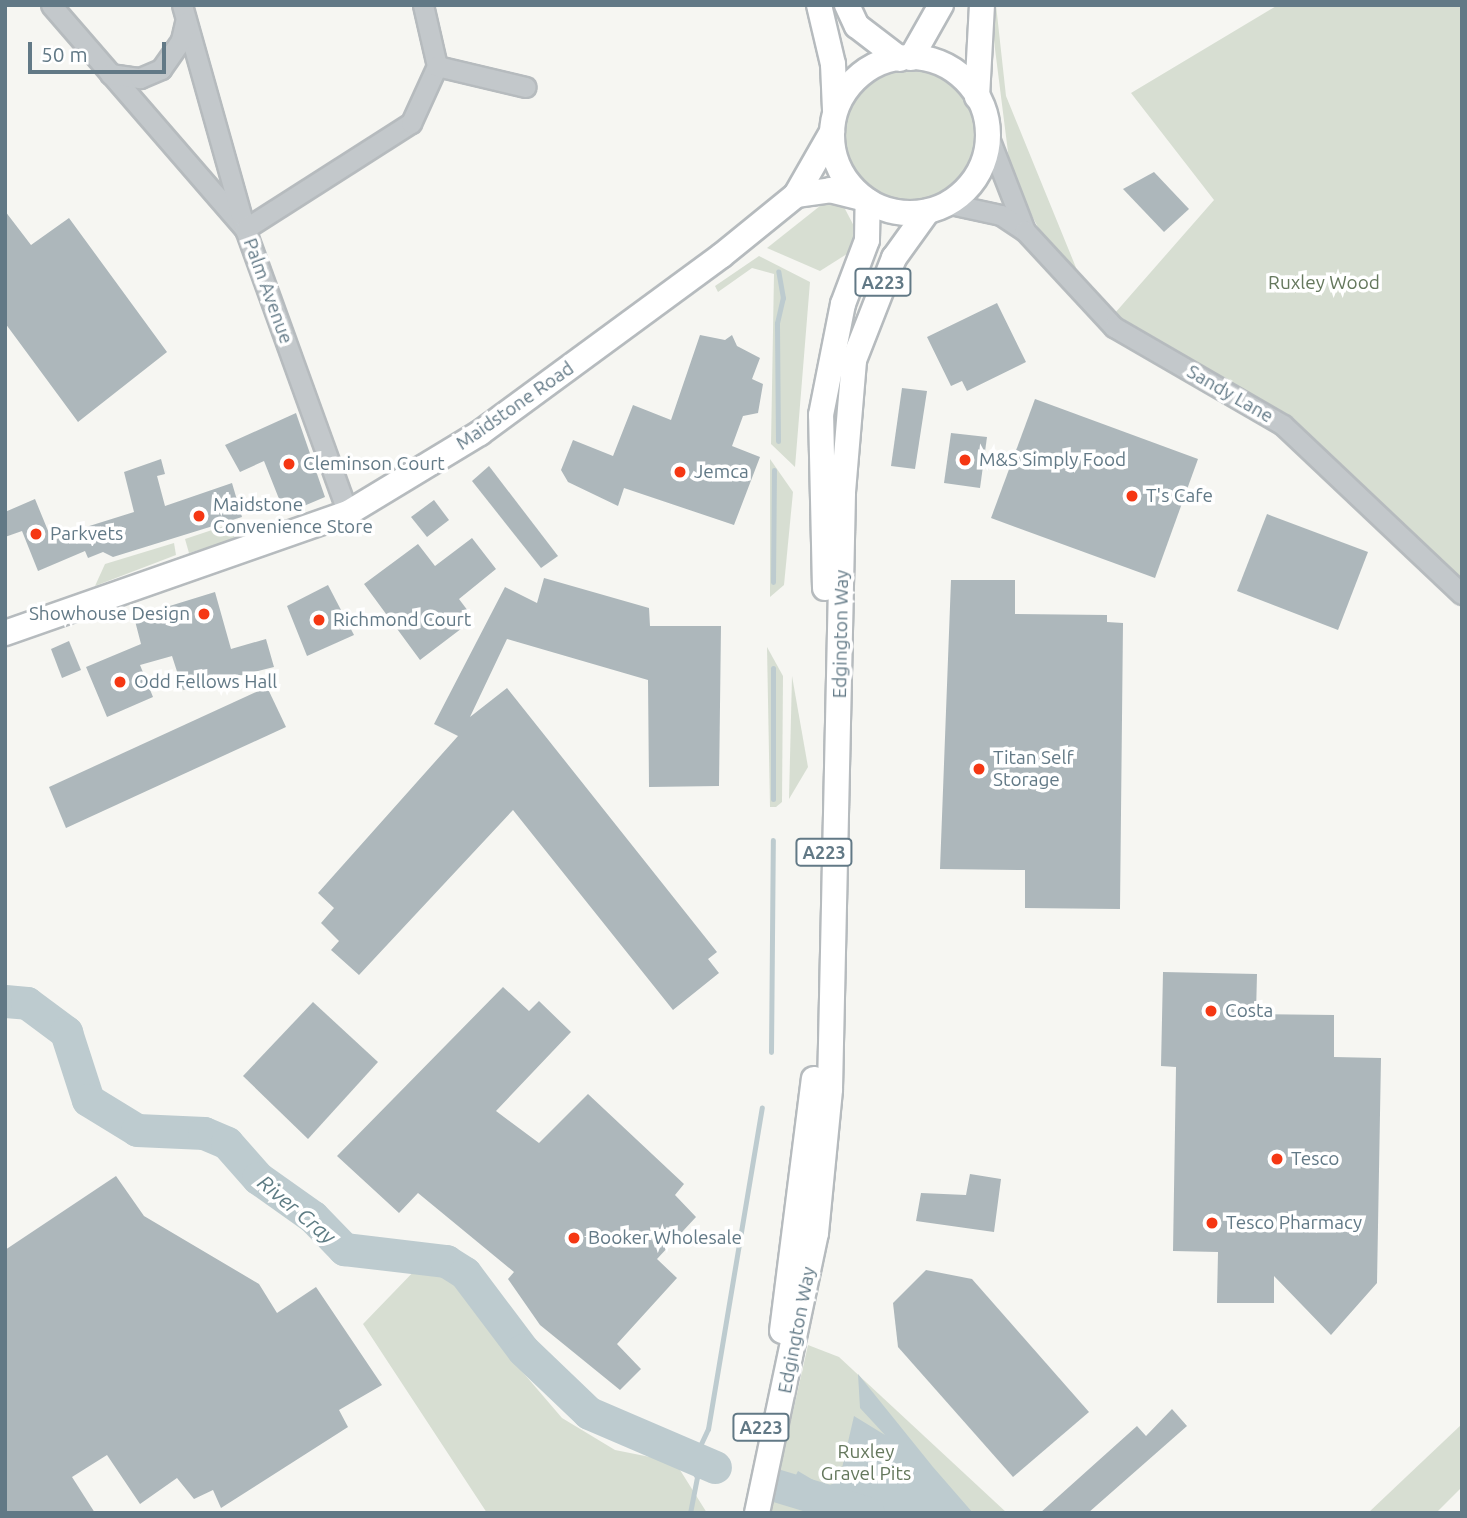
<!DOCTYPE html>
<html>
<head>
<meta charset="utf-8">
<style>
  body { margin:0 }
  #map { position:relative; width:1467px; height:1518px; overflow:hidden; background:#f6f6f2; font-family:Ubuntu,sans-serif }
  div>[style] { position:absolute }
  .green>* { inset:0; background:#d7ded2 }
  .round { border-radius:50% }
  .water>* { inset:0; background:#bdcbcf }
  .stream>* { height:5px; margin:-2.5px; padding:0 2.5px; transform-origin:2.5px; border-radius:2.5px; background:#bdcbcf }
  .river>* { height:33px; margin:-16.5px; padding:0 16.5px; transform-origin:16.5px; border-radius:16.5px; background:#bdcbcf }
  .building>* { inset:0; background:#adb7bb }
  .roads { filter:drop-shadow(2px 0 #b6bbbe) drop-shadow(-2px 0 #b6bbbe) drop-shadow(0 2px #b6bbbe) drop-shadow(0 -2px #b6bbbe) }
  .minor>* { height:19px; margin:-9.5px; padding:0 9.5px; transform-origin:9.5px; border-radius:9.5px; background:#c3c8cb }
  .major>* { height:24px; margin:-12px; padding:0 12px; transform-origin:12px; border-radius:12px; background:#fff }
  .major>.ring { margin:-12px; padding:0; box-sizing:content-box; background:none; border:24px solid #fff; border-radius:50% }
  .dots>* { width:19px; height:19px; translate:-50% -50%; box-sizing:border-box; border:4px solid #fff; border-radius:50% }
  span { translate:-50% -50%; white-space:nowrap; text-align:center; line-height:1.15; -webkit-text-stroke:7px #fff; paint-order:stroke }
  .shield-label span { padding:2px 5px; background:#fff; border:2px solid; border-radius:5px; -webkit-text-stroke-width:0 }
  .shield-label { font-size:18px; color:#627986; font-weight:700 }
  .park-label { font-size:19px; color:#65785d }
  .street-label { font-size:19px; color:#627986 }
  .poi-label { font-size:19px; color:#627986 }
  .left { translate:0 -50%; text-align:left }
  .right { translate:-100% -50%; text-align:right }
  .water-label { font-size:21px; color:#5d7b83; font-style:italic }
  .frame { position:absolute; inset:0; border:7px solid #627986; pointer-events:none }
  .scale { position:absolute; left:28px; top:42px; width:138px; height:32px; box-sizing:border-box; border:4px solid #627986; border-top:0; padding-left:9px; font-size:21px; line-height:24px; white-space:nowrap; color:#627986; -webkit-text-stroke:5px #fff; paint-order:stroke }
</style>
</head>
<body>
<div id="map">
  <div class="green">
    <div style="clip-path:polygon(996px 5px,1006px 96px,1079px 275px,1042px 235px,1011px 176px,994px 41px)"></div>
    <div style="clip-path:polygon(1278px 5px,1462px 5px,1462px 590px,1316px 451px,1115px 313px,1214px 200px,1131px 93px)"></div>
    <div class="round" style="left:844px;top:68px;width:132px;height:132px"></div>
    <div style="clip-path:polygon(825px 202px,844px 207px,856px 230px,850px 252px,820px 271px,767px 248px)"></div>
    <div style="clip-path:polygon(759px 256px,810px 282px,795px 467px,771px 444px,774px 274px,752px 268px,718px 292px,715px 286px)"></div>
    <div style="clip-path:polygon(770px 459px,793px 492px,784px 585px,770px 597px)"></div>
    <div style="clip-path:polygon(242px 520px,246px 536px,189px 553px,185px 539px)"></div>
    <div style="clip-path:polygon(174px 543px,176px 555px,95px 586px,105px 564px)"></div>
    <div style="clip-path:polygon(767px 647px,783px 676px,782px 802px,776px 807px,770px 807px)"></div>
    <div style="clip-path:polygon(792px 676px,808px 767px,789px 799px)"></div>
    <div style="clip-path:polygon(420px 1265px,449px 1273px,470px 1293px,502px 1348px,562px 1418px,615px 1450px,675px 1462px,707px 1513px,487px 1513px,363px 1324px)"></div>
    <div style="clip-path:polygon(808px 1345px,839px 1357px,1007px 1513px,770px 1513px)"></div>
    <div style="clip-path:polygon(1462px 1424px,1462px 1487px,1436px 1513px,1368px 1513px)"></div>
  </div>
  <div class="water">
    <div style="clip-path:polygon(858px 1374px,933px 1467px,973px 1513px,832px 1513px,811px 1501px,792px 1506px,786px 1494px,798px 1471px,825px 1487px,839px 1481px,854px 1416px,885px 1435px,860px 1408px)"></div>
  </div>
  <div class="stream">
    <div style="left:778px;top:441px;width:118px;rotate:-90.5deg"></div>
    <div style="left:777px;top:323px;width:26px;rotate:-77deg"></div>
    <div style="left:783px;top:298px;width:27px;rotate:-100deg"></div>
    <div style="left:773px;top:582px;width:112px;rotate:-89.5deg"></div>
    <div style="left:773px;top:799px;width:131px;rotate:-90deg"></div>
    <div style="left:771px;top:1052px;width:212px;rotate:-89.5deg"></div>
    <div style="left:690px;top:1513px;width:37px;rotate:-79deg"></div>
    <div style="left:697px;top:1477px;width:22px;rotate:-122deg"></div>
    <div style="left:685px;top:1458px;width:17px;rotate:-36deg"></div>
    <div style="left:699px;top:1448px;width:21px;rotate:-65deg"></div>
    <div style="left:708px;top:1429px;width:326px;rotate:-80.5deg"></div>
  </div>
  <div class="river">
    <div style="left:5px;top:1001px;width:22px;rotate:5deg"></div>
    <div style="left:27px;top:1003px;width:49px;rotate:36.6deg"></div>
    <div style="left:66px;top:1032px;width:71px;rotate:72.1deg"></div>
    <div style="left:88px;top:1100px;width:57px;rotate:31.5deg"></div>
    <div style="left:137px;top:1130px;width:67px;rotate:2.6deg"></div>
    <div style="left:204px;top:1133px;width:25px;rotate:23deg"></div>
    <div style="left:227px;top:1143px;width:47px;rotate:48.5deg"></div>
    <div style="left:258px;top:1178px;width:67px;rotate:35.3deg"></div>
    <div style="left:313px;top:1217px;width:45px;rotate:45.9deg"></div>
    <div style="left:344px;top:1249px;width:103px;rotate:6.7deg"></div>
    <div style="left:446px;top:1261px;width:22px;rotate:32deg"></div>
    <div style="left:465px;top:1273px;width:96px;rotate:53deg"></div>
    <div style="left:523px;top:1350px;width:91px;rotate:43.7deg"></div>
    <div style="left:589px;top:1413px;width:137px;rotate:23.2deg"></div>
    <div style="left:775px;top:1485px;width:97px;rotate:16.8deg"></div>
  </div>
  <div class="building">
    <div style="clip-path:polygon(1154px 172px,1189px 209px,1164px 232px,1123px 189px)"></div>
    <div style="clip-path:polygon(5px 211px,31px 245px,69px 218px,167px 352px,78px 422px,5px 323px)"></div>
    <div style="clip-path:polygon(997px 303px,1026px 362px,967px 391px,962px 381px,951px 386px,927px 337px)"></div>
    <div style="clip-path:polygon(700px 335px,725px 340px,732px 335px,737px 346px,760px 358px,752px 379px,763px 384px,758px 413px,743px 416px,732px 446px,760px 457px,734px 525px,624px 488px,618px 506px,568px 482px,561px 470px,573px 440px,613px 456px,633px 405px,671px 420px)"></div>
    <div style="clip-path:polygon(902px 388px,927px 391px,915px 469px,891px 466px)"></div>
    <div style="clip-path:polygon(1035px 399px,1198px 459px,1155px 578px,991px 518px)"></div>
    <div style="clip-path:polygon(296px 413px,325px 497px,285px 514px,264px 461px,240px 472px,225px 445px)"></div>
    <div style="clip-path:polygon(951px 433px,987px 437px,980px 488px,944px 483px)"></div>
    <div style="clip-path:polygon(161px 459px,165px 474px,157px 476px,165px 506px,232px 483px,242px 517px,113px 557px,103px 552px,88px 558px,85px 551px,38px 571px,22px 531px,5px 537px,5px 512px,35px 499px,51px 538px,134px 512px,124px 472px)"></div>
    <div style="clip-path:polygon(489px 466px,558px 556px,541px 568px,472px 481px)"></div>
    <div style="clip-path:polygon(434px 500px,449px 520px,427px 537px,411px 517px)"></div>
    <div style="clip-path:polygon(1267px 514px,1368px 552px,1338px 630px,1237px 591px)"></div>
    <div style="clip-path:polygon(472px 538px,496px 569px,459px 599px,474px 619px,420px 660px,364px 584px,418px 544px,435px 566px)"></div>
    <div style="clip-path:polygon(544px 578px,649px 608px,650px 626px,721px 626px,719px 786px,649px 787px,648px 680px,507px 639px,470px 717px,507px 688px,717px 952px,708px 959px,719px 973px,673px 1010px,513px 810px,359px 975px,331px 950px,339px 941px,321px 923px,334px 908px,318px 893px,458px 736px,434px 724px,505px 587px,537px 603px)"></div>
    <div style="clip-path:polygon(951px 580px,1015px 580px,1015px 614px,1107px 615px,1107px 622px,1123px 623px,1120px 909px,1025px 908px,1025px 870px,940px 869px)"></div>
    <div style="clip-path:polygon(328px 585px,354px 635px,307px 656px,287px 606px)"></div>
    <div style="clip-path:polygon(215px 592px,231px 649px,266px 639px,274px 667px,183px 690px,172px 656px,140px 665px,153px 697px,107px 717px,86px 667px,141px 644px,134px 617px)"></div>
    <div style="clip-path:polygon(69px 641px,81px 670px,62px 678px,51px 649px)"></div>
    <div style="clip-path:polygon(267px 687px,286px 727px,66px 828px,49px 787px)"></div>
    <div style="clip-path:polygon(1163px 972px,1257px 974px,1256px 1014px,1334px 1015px,1334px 1057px,1381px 1058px,1377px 1283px,1331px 1335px,1274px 1276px,1274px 1303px,1217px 1303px,1218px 1252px,1173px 1251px,1176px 1067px,1161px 1066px)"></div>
    <div style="clip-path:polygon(503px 987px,529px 1011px,539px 1001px,571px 1032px,496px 1111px,539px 1143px,588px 1094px,684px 1184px,675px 1195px,696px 1217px,657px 1259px,677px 1278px,617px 1344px,641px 1369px,620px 1390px,540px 1325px,508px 1279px,514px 1272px,418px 1193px,399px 1213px,337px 1156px)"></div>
    <div style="clip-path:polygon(313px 1002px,378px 1062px,308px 1139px,243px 1076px)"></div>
    <div style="clip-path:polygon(970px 1174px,1001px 1179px,994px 1232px,916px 1221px,921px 1193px,966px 1195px)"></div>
    <div style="clip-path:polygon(116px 1176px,144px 1216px,259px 1284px,277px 1313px,316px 1287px,382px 1385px,339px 1410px,348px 1427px,221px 1508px,213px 1490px,194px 1499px,177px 1478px,140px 1504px,107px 1455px,72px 1477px,95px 1513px,5px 1513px,5px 1250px)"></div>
    <div style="clip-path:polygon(926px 1270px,972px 1279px,1089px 1412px,1013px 1477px,898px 1347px,893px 1303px)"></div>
    <div style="clip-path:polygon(1172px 1409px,1187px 1426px,1088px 1513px,1040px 1513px,1137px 1426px,1146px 1436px)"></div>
  </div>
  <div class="roads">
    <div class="minor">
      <div style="left:51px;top:5px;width:296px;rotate:49.1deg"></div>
      <div style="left:245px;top:229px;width:302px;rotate:70.1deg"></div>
      <div style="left:182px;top:5px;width:233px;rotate:74.3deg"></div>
      <div style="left:245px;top:229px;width:197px;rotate:-32.6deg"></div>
      <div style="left:411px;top:123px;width:63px;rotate:-65.5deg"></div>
      <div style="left:437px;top:66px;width:63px;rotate:-102.9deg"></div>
      <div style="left:437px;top:66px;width:91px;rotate:13.3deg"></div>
      <div style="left:110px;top:74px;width:30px;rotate:8deg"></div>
      <div style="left:140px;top:78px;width:23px;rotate:-23deg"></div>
      <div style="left:161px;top:69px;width:35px;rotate:-55deg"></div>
      <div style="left:181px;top:40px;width:18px;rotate:-77deg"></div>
      <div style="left:987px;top:133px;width:105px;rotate:68.8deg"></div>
      <div style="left:950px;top:204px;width:52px;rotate:12.2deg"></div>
      <div style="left:1001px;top:215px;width:29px;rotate:34deg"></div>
      <div style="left:1025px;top:231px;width:131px;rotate:47.2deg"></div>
      <div style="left:1114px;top:327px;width:195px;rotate:30.1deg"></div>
      <div style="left:1283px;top:425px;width:246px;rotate:43.4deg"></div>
    </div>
    <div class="major">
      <div style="left:819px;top:5px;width:61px;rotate:76.7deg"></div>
      <div style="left:833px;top:64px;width:46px;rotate:87.5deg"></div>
      <div style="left:847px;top:5px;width:23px;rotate:65deg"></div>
      <div style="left:857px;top:26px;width:54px;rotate:37.5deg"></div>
      <div class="ring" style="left:832px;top:57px;width:132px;height:132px"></div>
      <div style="left:911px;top:58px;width:61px;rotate:-60.5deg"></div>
      <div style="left:977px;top:97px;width:92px;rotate:-86.9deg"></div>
      <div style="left:796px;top:195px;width:34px;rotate:-8deg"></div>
      <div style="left:830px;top:190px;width:33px;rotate:14deg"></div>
      <div style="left:825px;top:588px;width:173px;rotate:-91.3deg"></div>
      <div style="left:821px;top:415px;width:113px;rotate:-78.8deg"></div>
      <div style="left:843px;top:304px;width:68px;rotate:-69.4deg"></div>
      <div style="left:867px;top:240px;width:39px;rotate:-89deg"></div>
      <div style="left:5px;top:633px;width:363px;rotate:-19.3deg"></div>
      <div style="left:348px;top:513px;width:154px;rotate:-31.2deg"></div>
      <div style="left:480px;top:433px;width:299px;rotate:-36.3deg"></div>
      <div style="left:721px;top:256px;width:97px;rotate:-39.1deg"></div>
      <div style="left:796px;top:195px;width:73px;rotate:-60.3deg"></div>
      <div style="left:782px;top:1331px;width:254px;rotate:-82.8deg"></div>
      <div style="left:757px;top:1513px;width:286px;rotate:-78.1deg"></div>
      <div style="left:816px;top:1233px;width:145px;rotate:-84.4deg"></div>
      <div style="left:830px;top:1089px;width:597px;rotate:-88.75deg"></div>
      <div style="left:843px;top:492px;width:132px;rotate:-85.2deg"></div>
      <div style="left:854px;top:360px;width:110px;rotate:-68.6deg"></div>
      <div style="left:894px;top:258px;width:57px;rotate:-54.3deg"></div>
    </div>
  </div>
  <div class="dots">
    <div style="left:965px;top:460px;background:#f53713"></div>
    <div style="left:289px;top:464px;background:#f53713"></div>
    <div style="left:680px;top:472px;background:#f53713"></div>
    <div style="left:1132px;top:496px;background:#f53713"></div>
    <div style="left:199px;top:516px;background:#f53713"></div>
    <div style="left:36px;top:534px;background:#f53713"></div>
    <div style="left:204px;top:614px;background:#f53713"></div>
    <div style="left:319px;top:620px;background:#f53713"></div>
    <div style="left:120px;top:682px;background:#f53713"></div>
    <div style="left:979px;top:769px;background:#f53713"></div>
    <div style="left:1211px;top:1011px;background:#f53713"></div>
    <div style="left:1277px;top:1159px;background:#f53713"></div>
    <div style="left:1212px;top:1223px;background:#f53713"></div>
    <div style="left:574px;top:1238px;background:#f53713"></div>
  </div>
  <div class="shield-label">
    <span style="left:883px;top:282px">A223</span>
    <span style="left:824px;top:852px">A223</span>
    <span style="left:761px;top:1427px">A223</span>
  </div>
  <div class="park-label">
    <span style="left:1324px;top:283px">Ruxley Wood</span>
    <span style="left:866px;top:1463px">Ruxley<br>Gravel Pits</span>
  </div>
  <div class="street-label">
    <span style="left:268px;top:291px;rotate:70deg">Palm Avenue</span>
    <span style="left:1230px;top:394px;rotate:30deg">Sandy Lane</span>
    <span style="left:515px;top:406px;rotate:-35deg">Maidstone Road</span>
    <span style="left:841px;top:634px;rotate:-89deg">Edgington Way</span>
    <span style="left:797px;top:1330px;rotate:-79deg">Edgington Way</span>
  </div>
  <div class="poi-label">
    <span class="left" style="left:979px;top:460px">M&amp;S Simply Food</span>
    <span class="left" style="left:303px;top:464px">Cleminson Court</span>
    <span class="left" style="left:694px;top:472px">Jemca</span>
    <span class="left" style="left:1146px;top:496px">T's Cafe</span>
    <span class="left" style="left:213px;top:516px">Maidstone<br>Convenience Store</span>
    <span class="left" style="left:50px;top:534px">Parkvets</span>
    <span class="right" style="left:190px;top:614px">Showhouse Design</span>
    <span class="left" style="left:333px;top:620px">Richmond Court</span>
    <span class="left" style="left:134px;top:682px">Odd Fellows Hall</span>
    <span class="left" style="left:993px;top:769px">Titan Self<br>Storage</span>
    <span class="left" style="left:1225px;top:1011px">Costa</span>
    <span class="left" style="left:1291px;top:1159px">Tesco</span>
    <span class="left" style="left:1226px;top:1223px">Tesco Pharmacy</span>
    <span class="left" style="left:588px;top:1238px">Booker Wholesale</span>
  </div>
  <div class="water-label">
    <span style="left:297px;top:1209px;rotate:40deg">River Cray</span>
  </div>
  <div class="frame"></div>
  <div class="scale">50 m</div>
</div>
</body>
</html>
